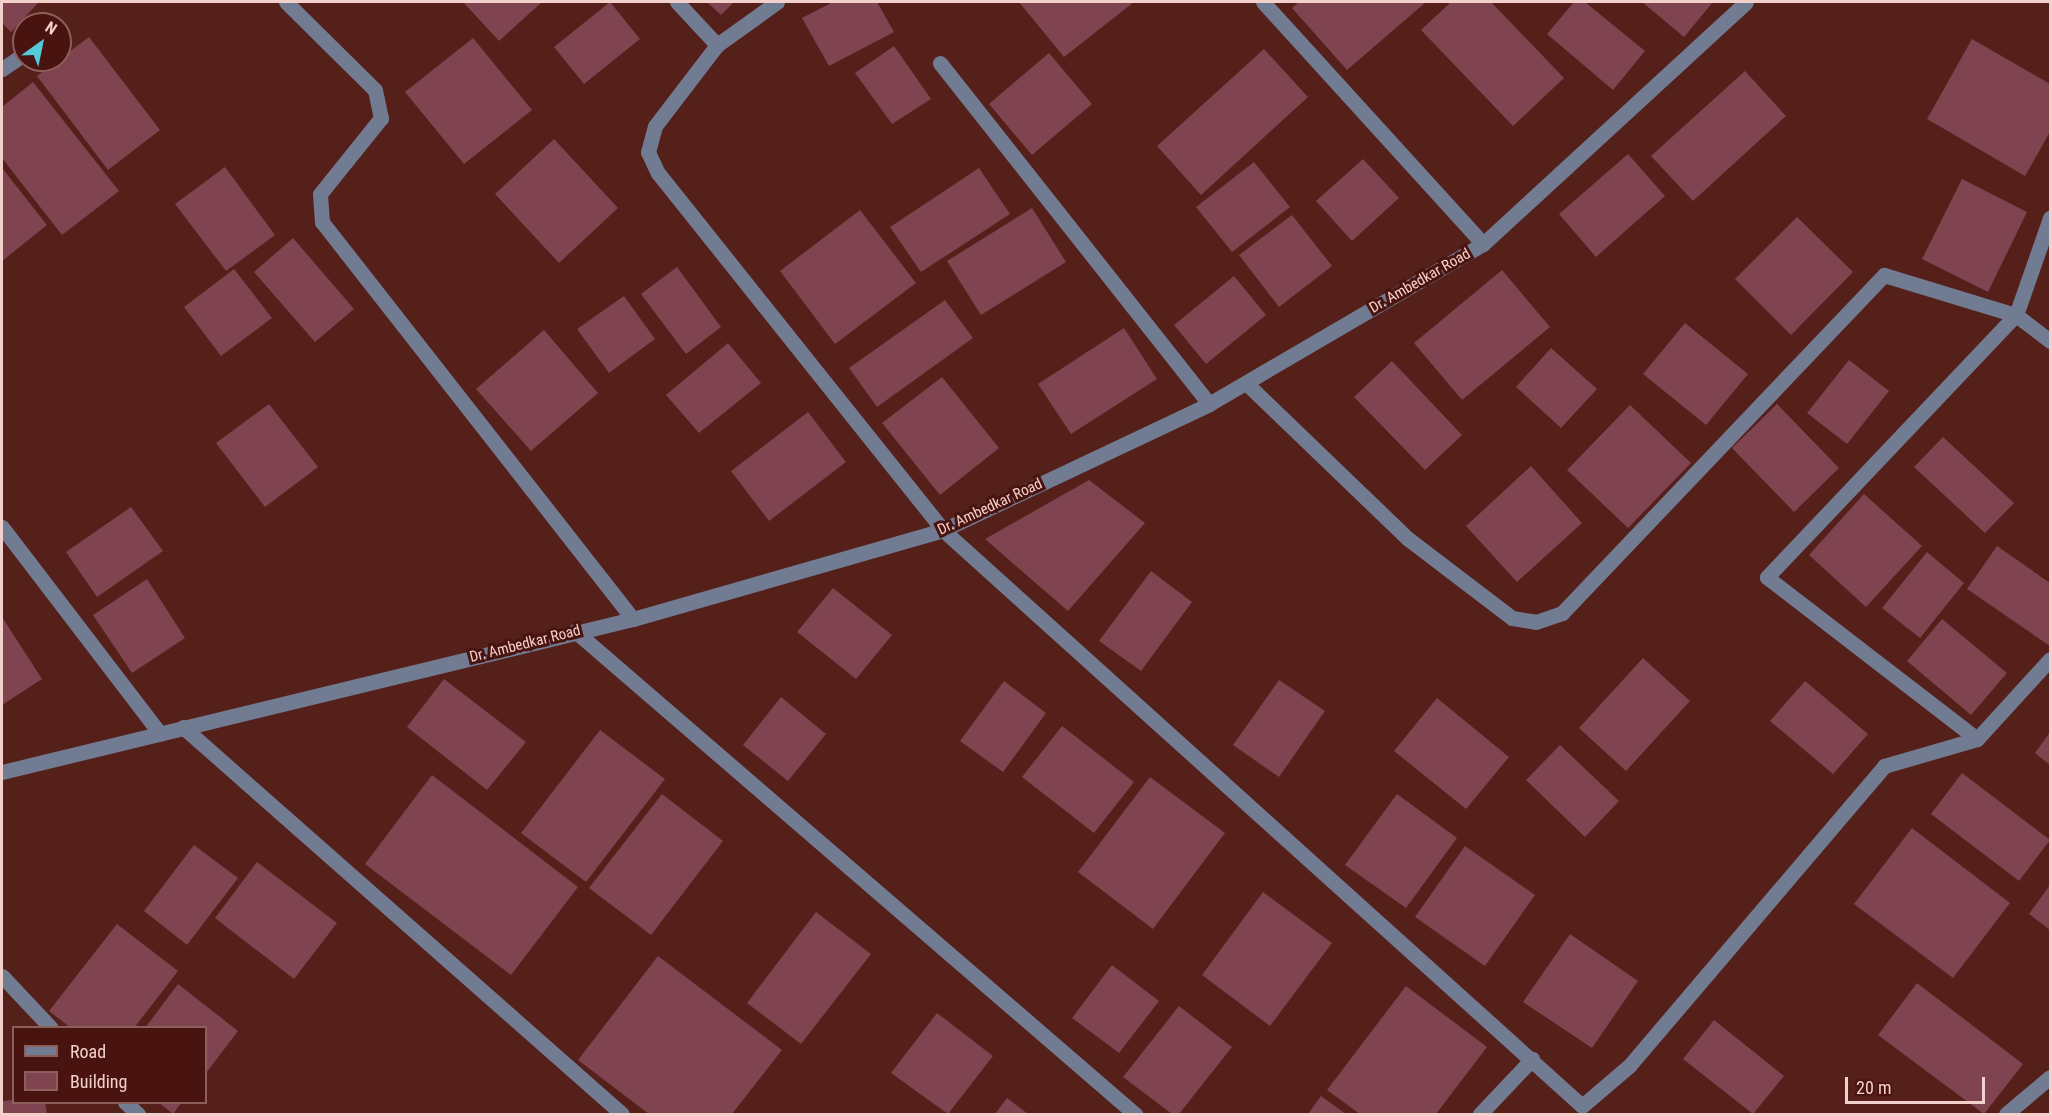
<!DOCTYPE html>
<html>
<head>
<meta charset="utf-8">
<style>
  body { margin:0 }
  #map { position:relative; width:2052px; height:1116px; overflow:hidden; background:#551f1a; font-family:"Roboto Condensed",sans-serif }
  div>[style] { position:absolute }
  .building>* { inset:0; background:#7f4450 }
  .minor>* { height:15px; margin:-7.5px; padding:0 7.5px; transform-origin:7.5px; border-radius:7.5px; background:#717b91 }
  span { translate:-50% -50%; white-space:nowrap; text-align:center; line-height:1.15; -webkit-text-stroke:6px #491410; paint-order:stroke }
  .street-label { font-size:15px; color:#f3d0cb }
  .frame { position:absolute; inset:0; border:3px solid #f3d0cb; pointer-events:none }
  .legend { position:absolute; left:12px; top:1026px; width:195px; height:78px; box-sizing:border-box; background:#491410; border:2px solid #8d5f5b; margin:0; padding:8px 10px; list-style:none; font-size:18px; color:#f3d0cb }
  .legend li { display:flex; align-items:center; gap:12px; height:30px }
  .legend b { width:30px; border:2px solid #8d5f5b }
  .north { position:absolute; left:12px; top:12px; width:60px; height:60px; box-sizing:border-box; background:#491410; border:2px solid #8d5f5b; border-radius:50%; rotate:33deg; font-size:16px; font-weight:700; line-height:24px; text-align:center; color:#f3d0cb }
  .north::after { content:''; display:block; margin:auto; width:21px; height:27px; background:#53cbdb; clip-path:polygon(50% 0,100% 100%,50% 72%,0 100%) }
  .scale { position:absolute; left:1845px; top:1077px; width:140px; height:27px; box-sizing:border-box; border:3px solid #f3d0cb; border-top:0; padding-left:8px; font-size:18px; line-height:21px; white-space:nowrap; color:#f3d0cb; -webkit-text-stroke:4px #491410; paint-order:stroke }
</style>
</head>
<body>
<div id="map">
  <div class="building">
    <div style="clip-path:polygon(2px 2px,39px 2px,11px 32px,2px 23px)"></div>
    <div style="clip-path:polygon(463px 2px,542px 2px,499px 41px)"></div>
    <div style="clip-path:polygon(610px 2px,640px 39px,584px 84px,554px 47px)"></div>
    <div style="clip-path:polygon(707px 2px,734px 2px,721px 15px)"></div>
    <div style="clip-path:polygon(833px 2px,877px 2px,894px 32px,829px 66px,802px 18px)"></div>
    <div style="clip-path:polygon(1019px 2px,1134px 2px,1064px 57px)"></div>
    <div style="clip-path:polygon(1299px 2px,1426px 2px,1347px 70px,1292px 8px)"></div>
    <div style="clip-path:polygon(1451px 2px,1491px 2px,1564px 78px,1513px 126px,1421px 30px)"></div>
    <div style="clip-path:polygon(1574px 2px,1585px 2px,1645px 51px,1613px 90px,1547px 34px)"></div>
    <div style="clip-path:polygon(1642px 2px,1713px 2px,1684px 37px)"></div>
    <div style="clip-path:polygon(89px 37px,160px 130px,108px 170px,37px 76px)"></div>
    <div style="clip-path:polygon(473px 38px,532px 110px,464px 164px,405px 92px)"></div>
    <div style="clip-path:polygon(1972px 39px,2050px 84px,2050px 132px,2025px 176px,1927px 119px)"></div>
    <div style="clip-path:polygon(894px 46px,931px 99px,892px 124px,855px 73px)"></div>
    <div style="clip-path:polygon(1264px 49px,1308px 97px,1201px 195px,1157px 146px)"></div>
    <div style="clip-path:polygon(1049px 53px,1092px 104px,1032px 155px,989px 104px)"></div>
    <div style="clip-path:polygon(1745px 71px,1786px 116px,1693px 201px,1651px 156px)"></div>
    <div style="clip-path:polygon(33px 82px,119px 191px,62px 235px,2px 158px,2px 107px)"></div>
    <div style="clip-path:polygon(554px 139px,618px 208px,559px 263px,495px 194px)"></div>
    <div style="clip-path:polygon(1628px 154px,1665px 196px,1596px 257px,1559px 214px)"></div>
    <div style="clip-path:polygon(1363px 159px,1399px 198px,1352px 241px,1316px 201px)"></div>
    <div style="clip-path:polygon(1254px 162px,1290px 207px,1232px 252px,1196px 207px)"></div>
    <div style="clip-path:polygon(225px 167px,275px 235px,226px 271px,175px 204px)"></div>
    <div style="clip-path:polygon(2px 168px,47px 225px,2px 261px)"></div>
    <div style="clip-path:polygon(979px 168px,1010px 214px,921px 272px,890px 227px)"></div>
    <div style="clip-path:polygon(1962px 179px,2027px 212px,1988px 292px,1922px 259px)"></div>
    <div style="clip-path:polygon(1032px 208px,1066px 262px,981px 315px,947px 261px)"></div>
    <div style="clip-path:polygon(860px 210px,916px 283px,835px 344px,780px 271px)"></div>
    <div style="clip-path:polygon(1292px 215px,1332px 266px,1279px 307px,1239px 255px)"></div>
    <div style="clip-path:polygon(1797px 217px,1853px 272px,1791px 335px,1735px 279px)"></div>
    <div style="clip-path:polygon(293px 238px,354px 309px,315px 342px,254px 272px)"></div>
    <div style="clip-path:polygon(677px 267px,721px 327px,686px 354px,641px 294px)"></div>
    <div style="clip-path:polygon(234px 269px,272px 318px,221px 356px,184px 307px)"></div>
    <div style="clip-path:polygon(1502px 270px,1550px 327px,1462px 400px,1414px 343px)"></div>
    <div style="clip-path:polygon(1234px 276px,1266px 315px,1206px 364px,1174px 325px)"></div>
    <div style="clip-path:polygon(624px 296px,655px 339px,609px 373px,577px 329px)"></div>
    <div style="clip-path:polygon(945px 300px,973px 338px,877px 407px,849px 368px)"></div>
    <div style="clip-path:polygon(1685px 323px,1748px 374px,1706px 425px,1643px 374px)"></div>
    <div style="clip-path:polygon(1124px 328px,1157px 379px,1071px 434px,1038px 384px)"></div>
    <div style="clip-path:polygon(544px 330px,598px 393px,531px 451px,476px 389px)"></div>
    <div style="clip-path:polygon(728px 343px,761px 383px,699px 433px,666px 395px)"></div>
    <div style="clip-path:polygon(1551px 348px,1597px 389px,1561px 428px,1516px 387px)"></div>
    <div style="clip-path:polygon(1849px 360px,1889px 391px,1847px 444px,1807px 413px)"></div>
    <div style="clip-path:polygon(1392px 361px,1462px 435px,1425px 470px,1354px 397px)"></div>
    <div style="clip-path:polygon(942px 377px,999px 448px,940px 495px,882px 423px)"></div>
    <div style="clip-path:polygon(269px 404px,318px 467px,265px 507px,216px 443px)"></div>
    <div style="clip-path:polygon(1777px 404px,1839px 468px,1794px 512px,1732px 448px)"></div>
    <div style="clip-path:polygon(1630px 405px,1691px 463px,1628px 528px,1567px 470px)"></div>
    <div style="clip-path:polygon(808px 412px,846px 462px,769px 521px,731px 471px)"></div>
    <div style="clip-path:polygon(1943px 437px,2014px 503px,1985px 533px,1914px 467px)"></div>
    <div style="clip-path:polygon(1531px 466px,1582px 523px,1517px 582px,1466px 526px)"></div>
    <div style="clip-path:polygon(1089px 480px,1145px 523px,1068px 611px,985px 539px)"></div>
    <div style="clip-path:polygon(1864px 494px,1922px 546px,1866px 607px,1809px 555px)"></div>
    <div style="clip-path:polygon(131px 507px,163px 551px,97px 597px,66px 552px)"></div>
    <div style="clip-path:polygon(1997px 546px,2050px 583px,2050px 646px,1967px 589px)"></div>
    <div style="clip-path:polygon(1927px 552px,1964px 583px,1920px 638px,1882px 608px)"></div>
    <div style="clip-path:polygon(1151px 571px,1192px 602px,1141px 671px,1099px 641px)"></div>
    <div style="clip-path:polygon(147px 579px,185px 638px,132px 673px,93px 615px)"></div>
    <div style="clip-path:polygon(833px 588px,892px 635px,856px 679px,797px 632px)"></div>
    <div style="clip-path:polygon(2px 617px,42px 679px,2px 705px)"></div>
    <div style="clip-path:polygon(1942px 619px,2007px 673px,1971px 715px,1907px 661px)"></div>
    <div style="clip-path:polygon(1643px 658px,1690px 701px,1626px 771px,1579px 728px)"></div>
    <div style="clip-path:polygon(444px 679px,526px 742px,487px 790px,407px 727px)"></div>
    <div style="clip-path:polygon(1279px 680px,1325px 711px,1279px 777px,1233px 745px)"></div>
    <div style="clip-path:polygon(1004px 681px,1046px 713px,1003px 772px,960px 741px)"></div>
    <div style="clip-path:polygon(1805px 681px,1868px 734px,1833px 774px,1770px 721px)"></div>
    <div style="clip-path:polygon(781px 697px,826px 734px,788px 781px,743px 745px)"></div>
    <div style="clip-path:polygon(1437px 698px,1509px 757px,1466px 809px,1394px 751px)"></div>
    <div style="clip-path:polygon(1062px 726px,1134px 782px,1094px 833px,1022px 777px)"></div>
    <div style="clip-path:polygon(600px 730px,665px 779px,586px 882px,521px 833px)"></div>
    <div style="clip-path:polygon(2050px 732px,2050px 765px,2035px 753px)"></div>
    <div style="clip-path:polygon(1560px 745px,1619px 801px,1585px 837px,1526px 780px)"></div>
    <div style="clip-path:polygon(1962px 773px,2050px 840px,2019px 881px,1931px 814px)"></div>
    <div style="clip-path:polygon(432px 775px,578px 887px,511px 975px,365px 864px)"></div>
    <div style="clip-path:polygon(1150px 777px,1225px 833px,1153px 929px,1078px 872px)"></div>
    <div style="clip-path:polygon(662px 794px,723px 841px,651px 935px,589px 888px)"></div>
    <div style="clip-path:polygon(1397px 794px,1457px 838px,1406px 908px,1345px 865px)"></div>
    <div style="clip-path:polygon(1912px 828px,2010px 903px,1953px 978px,1854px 904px)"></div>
    <div style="clip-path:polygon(194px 845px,238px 878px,187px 945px,144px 911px)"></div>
    <div style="clip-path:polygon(1465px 846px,1535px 895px,1485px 966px,1415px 917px)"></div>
    <div style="clip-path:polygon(257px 862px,337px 923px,294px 979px,215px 918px)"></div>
    <div style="clip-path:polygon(2050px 885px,2050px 930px,2029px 914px)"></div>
    <div style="clip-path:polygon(1263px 892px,1332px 943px,1270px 1026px,1202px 975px)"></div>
    <div style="clip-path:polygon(816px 912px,871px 954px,801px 1044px,747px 1003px)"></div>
    <div style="clip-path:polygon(117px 924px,178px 971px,134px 1028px,71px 1028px,49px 1011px)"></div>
    <div style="clip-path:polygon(1570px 934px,1638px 981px,1592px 1048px,1523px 1002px)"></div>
    <div style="clip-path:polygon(658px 956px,782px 1050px,732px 1114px,649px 1114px,578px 1060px)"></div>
    <div style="clip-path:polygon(1112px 965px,1159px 1001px,1119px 1053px,1072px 1018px)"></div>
    <div style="clip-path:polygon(1917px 983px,2023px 1064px,1984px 1114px,1878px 1035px)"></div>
    <div style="clip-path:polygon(178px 984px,238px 1031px,206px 1073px,206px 1028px,145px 1028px)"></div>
    <div style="clip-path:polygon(1406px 986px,1487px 1047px,1436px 1114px,1360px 1114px,1327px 1090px)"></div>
    <div style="clip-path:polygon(1179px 1006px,1232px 1047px,1179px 1114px,1172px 1114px,1123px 1077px)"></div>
    <div style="clip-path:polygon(937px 1013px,993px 1056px,948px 1114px,891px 1073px)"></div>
    <div style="clip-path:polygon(1714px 1020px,1784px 1076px,1753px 1114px,1683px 1059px)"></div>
    <div style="clip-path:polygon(1321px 1096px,1346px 1114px,1308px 1114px)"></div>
    <div style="clip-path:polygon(1007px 1098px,1028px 1114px,995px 1114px)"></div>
    <div style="clip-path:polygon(14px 1100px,14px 1102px,45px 1102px,47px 1114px,2px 1114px,2px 1101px)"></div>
    <div style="clip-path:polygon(158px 1102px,182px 1102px,173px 1114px)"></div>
  </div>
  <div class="minor">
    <div style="left:286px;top:2px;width:125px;rotate:44.7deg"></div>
    <div style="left:375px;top:90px;width:29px;rotate:78deg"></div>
    <div style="left:381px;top:118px;width:97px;rotate:128.8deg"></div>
    <div style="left:320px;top:194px;width:28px;rotate:86deg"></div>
    <div style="left:322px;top:222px;width:504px;rotate:51.93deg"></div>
    <div style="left:677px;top:2px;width:59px;rotate:47.1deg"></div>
    <div style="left:777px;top:2px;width:74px;rotate:144.4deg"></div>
    <div style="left:717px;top:45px;width:102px;rotate:127.4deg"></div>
    <div style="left:655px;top:126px;width:27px;rotate:105deg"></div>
    <div style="left:648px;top:152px;width:23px;rotate:65deg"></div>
    <div style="left:658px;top:173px;width:457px;rotate:51.4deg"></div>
    <div style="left:943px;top:530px;width:860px;rotate:42.03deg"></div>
    <div style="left:1582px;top:1106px;width:62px;rotate:-40.4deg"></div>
    <div style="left:1629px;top:1066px;width:394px;rotate:-49.6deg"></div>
    <div style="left:1884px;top:766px;width:97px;rotate:-16.2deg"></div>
    <div style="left:1977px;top:739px;width:108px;rotate:-47.6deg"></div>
    <div style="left:1263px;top:2px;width:327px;rotate:47.7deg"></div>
    <div style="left:940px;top:63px;width:434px;rotate:51.7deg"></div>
    <div style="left:2px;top:69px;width:27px;rotate:-34deg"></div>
    <div style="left:1246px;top:383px;width:223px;rotate:43.9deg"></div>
    <div style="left:1407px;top:538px;width:132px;rotate:37.3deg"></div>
    <div style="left:1512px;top:618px;width:24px;rotate:9deg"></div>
    <div style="left:1536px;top:622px;width:28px;rotate:-19deg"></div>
    <div style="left:1562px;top:613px;width:467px;rotate:-46.4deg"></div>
    <div style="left:1884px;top:275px;width:138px;rotate:16.9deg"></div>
    <div style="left:2016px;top:315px;width:43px;rotate:37.4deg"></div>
    <div style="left:2px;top:527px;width:260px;rotate:52.6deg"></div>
    <div style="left:575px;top:631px;width:740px;rotate:40.78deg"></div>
    <div style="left:183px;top:727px;width:585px;rotate:41.4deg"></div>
    <div style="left:1977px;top:739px;width:265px;rotate:-142.4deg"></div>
    <div style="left:1767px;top:577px;width:361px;rotate:-46.5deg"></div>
    <div style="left:2016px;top:315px;width:103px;rotate:-70.7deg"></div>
    <div style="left:2px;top:772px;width:649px;rotate:-13.63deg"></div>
    <div style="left:633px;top:619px;width:323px;rotate:-16deg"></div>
    <div style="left:943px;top:530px;width:294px;rotate:-25.3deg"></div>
    <div style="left:1209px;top:404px;width:317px;rotate:-30.3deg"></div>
    <div style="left:1483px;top:244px;width:357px;rotate:-42.6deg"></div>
    <div style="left:2px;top:976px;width:71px;rotate:46.7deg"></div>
    <div style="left:125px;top:1102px;width:18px;rotate:43deg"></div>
    <div style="left:1480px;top:1114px;width:76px;rotate:-46.6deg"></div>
    <div style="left:2006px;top:1114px;width:57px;rotate:-40.1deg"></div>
  </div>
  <div class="street-label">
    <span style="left:1420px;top:281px;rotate:-30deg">Dr. Ambedkar Road</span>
    <span style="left:990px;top:507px;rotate:-25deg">Dr. Ambedkar Road</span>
    <span style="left:525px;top:644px;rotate:-14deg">Dr. Ambedkar Road</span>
  </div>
  <div class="frame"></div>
  <ul class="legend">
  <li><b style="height:8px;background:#717b91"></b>Road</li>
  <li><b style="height:16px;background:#7f4450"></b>Building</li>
  </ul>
  <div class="north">N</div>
  <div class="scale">20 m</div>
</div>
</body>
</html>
